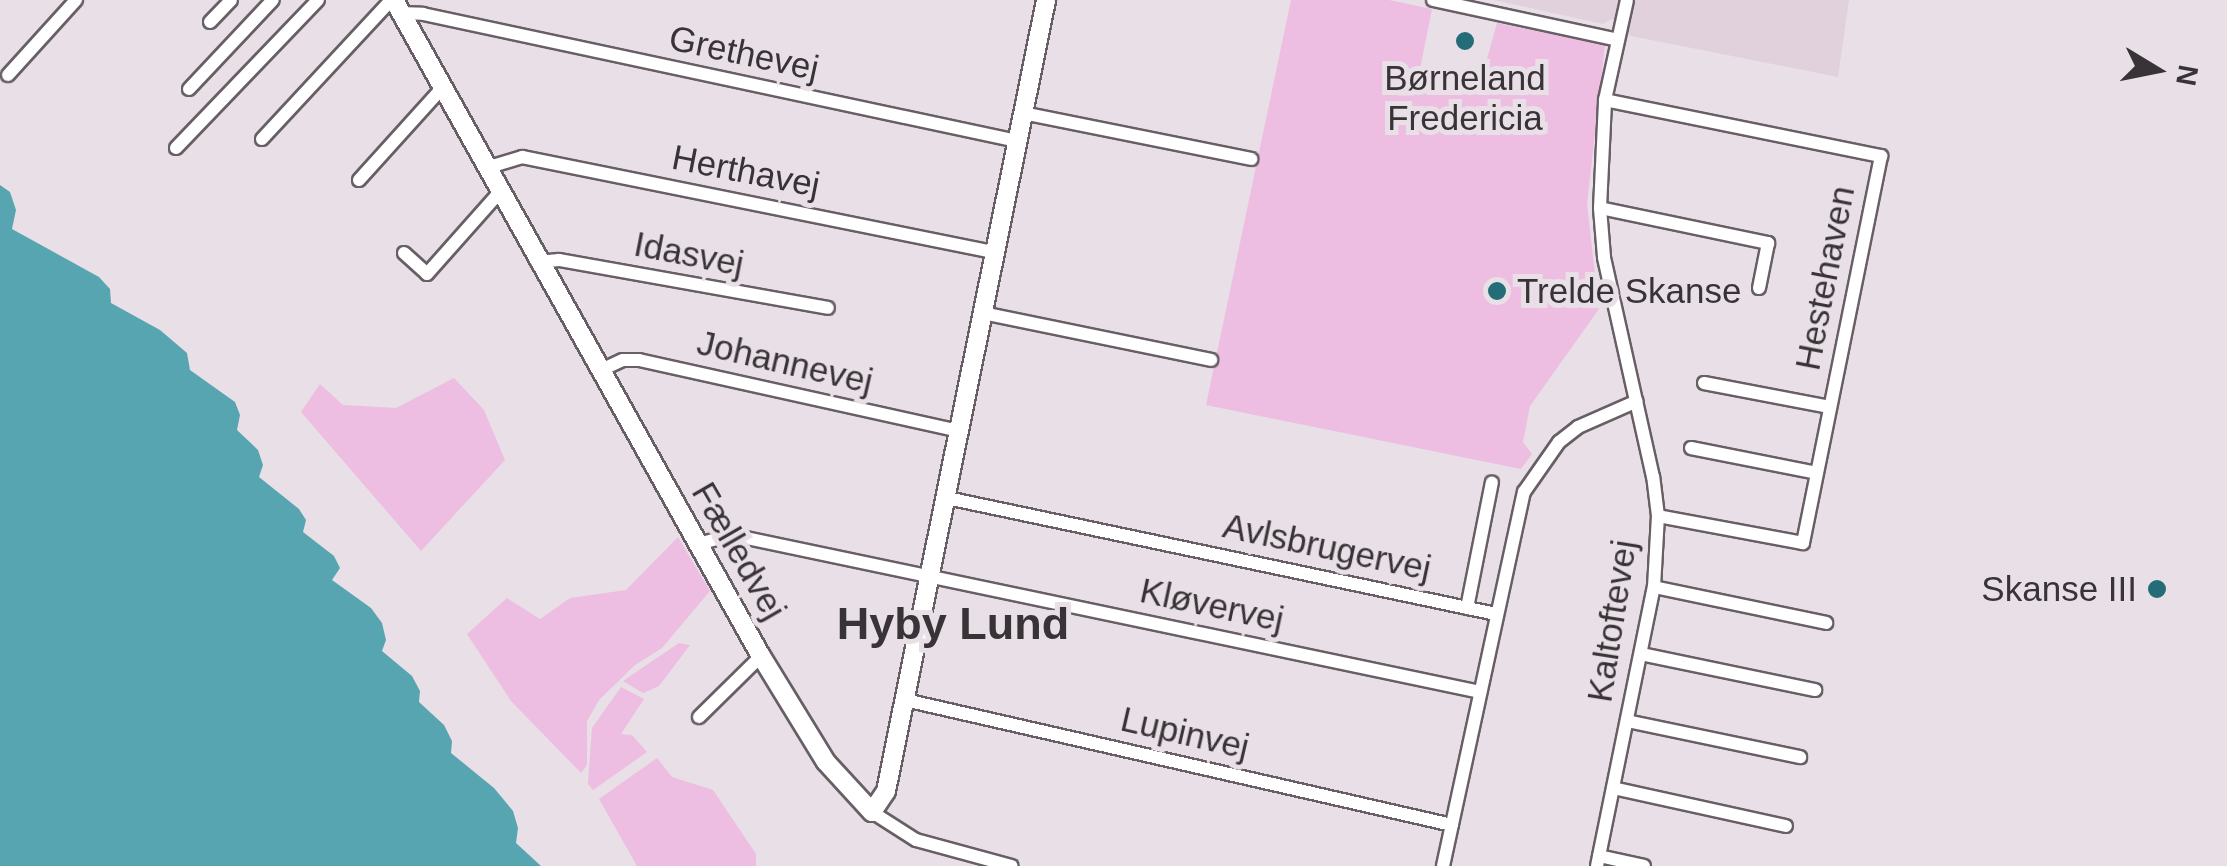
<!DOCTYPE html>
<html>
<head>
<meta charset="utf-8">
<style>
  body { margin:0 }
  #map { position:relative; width:2227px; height:866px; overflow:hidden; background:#e9dfe6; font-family:Arial,sans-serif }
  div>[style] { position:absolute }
  .built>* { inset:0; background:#e1d1dd }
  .green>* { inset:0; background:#edbde2 }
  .water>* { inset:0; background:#58a5b2 }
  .roads { filter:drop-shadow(2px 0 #675f65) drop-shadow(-2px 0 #675f65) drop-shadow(0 2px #675f65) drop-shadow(0 -2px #675f65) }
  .street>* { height:12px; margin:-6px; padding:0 6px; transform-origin:6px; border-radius:6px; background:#fff }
  .secondary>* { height:18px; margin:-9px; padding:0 9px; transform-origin:9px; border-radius:9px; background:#fff }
  .dots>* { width:28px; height:28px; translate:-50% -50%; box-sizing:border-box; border:5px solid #e9dfe6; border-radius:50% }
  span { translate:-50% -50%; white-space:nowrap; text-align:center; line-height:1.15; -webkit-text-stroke:10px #e9dfe6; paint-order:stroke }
  .street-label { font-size:35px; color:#373336 }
  .poi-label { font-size:35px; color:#373336 }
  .left { translate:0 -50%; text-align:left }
  .right { translate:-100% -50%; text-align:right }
  .district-label { font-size:45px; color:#373336; font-weight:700 }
  .north { position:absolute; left:2107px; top:20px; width:100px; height:100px; -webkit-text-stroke:8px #e9dfe6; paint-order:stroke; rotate:100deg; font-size:28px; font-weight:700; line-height:40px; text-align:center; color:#373336 }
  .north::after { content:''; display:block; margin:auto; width:35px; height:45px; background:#373336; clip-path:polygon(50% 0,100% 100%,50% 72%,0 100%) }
</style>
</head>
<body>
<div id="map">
  <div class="built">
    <div style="clip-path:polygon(1494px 0,1849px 0,1838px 77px,1631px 36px,1612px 19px,1603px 24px)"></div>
  </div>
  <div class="green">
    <div style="clip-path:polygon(1291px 0,1389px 0,1432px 9px,1416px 89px,1478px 91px,1497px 23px,1605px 45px,1587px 204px,1599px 309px,1530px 406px,1523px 442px,1532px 454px,1521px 469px,1206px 405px)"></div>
    <div style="clip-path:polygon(454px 378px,484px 410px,505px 460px,421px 551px,301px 412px,320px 384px,343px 405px,396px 408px)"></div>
    <div style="clip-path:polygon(678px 537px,710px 591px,662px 648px,635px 665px,599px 700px,587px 721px,587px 765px,581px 773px,511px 701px,467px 634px,507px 598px,540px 619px,570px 598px,626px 590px)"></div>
    <div style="clip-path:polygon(679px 643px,690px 645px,659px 686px,643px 693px,623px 681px)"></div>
    <div style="clip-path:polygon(621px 687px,644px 699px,621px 734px,632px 735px,647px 752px,593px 790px,588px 784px,592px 728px)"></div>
    <div style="clip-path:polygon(657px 758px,672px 777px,713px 790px,756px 854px,756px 866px,637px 866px,599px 799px)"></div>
  </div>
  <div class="water">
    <div style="clip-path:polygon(0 185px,10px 192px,16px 210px,12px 229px,99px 277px,110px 289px,111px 303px,160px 330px,187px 353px,190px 370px,235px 402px,240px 415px,237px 430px,258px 450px,263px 465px,259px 477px,299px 509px,306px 520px,303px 532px,334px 556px,340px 568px,332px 580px,371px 608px,382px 623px,386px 640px,382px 651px,412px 676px,420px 691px,419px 702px,444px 725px,452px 741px,451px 753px,494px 788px,513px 811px,518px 828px,516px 843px,541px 866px,0 866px)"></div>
  </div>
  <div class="roads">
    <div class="street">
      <div style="left:1433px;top:0;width:189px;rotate:12.2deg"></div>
      <div style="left:400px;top:13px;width:23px;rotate:2deg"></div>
      <div style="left:423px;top:14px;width:607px;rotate:12.07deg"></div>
      <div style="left:210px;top:22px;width:30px;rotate:-46deg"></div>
      <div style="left:8px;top:75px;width:101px;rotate:-47.8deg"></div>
      <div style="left:189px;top:89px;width:122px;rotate:-46.7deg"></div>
      <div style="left:1605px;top:100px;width:282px;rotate:11.5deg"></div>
      <div style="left:1881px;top:156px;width:395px;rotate:101.4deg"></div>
      <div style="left:1803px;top:543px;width:147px;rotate:-169.5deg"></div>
      <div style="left:1023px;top:113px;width:233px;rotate:11.4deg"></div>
      <div style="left:262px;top:139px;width:190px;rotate:-47.1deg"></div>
      <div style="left:176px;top:148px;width:205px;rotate:-46.2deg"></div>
      <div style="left:486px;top:168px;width:38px;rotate:-17deg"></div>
      <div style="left:522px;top:157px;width:482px;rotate:11.4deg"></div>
      <div style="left:359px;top:180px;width:124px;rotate:-47.9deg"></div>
      <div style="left:1600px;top:208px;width:172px;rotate:11.8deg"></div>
      <div style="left:1768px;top:243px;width:46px;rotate:101.3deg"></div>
      <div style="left:404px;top:253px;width:31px;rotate:42deg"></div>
      <div style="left:427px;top:274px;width:108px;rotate:-48.4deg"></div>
      <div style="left:537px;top:262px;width:22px;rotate:-5deg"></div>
      <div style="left:559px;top:260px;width:273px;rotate:10.1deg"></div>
      <div style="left:983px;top:313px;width:233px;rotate:11.6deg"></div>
      <div style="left:599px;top:371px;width:26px;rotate:-25deg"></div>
      <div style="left:623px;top:360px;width:16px"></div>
      <div style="left:639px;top:360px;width:328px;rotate:12.5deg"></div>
      <div style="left:1704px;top:383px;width:128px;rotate:10.8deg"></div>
      <div style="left:1691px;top:448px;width:128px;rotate:11.2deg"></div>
      <div style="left:947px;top:498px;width:561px;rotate:11.93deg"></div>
      <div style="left:698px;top:544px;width:35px;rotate:-15deg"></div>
      <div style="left:732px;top:535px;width:764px;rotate:11.85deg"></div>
      <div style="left:1654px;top:587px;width:176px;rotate:11.8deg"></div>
      <div style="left:1467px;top:608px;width:128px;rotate:-78.8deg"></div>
      <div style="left:1641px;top:654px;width:178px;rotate:11.7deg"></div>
      <div style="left:905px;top:700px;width:561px;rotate:12.87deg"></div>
      <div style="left:699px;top:717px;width:87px;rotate:-44.5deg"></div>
      <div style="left:1627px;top:721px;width:177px;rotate:11.8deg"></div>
      <div style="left:1613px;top:788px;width:177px;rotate:12.4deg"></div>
      <div style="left:872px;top:812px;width:52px;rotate:32.5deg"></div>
      <div style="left:916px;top:840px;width:99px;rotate:15.2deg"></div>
      <div style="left:1599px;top:856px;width:46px;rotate:12.5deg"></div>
      <div style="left:1443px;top:866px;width:383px;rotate:-77.8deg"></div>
      <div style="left:1524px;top:492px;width:61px;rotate:-55deg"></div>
      <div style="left:1559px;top:442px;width:24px;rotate:-38deg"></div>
      <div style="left:1578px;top:427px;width:64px;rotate:-23.8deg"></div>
      <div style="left:1597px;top:866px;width:285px;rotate:-78.5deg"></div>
      <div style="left:1654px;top:587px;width:71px;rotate:-86.8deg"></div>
      <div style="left:1658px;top:516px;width:39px;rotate:-97deg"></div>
      <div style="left:1653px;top:477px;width:225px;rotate:-102.6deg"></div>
      <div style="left:1604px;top:257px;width:49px;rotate:-94.7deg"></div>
      <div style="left:1600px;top:208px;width:108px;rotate:-87.3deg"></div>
      <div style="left:1605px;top:100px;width:102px;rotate:-77.6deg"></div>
    </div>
    <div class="secondary">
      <div style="left:394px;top:0;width:752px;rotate:60.78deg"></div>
      <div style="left:761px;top:656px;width:124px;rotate:58.5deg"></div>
      <div style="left:826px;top:762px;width:68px;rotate:47.4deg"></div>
      <div style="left:872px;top:812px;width:25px;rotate:-56deg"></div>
      <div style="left:886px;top:791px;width:807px;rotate:-78.56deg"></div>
    </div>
  </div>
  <div class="dots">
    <div style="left:1465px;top:41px;background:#236c78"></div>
    <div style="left:1497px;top:291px;background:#236c78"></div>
    <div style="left:2157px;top:589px;background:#236c78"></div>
  </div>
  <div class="street-label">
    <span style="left:744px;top:53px;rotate:12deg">Grethevej</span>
    <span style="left:746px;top:171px;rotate:11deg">Herthavej</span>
    <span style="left:689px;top:254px;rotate:11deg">Idasvej</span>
    <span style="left:1825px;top:278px;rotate:-79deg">Hestehaven</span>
    <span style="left:785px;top:362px;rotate:13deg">Johannevej</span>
    <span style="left:1327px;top:547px;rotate:12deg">Avlsbrugervej</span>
    <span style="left:739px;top:551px;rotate:60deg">Fælledvej</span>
    <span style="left:1212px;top:605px;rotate:12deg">Kløvervej</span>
    <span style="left:1612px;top:621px;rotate:-81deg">Kaltoftevej</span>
    <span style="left:1185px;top:733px;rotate:13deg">Lupinvej</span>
  </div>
  <div class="poi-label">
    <span style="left:1465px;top:98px">Børneland<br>Fredericia</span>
    <span class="left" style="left:1517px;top:291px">Trelde Skanse</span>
    <span class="right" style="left:2137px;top:589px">Skanse III</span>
  </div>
  <div class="district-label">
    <span style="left:953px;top:624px">Hyby Lund</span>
  </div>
  <div class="north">N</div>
</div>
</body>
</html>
